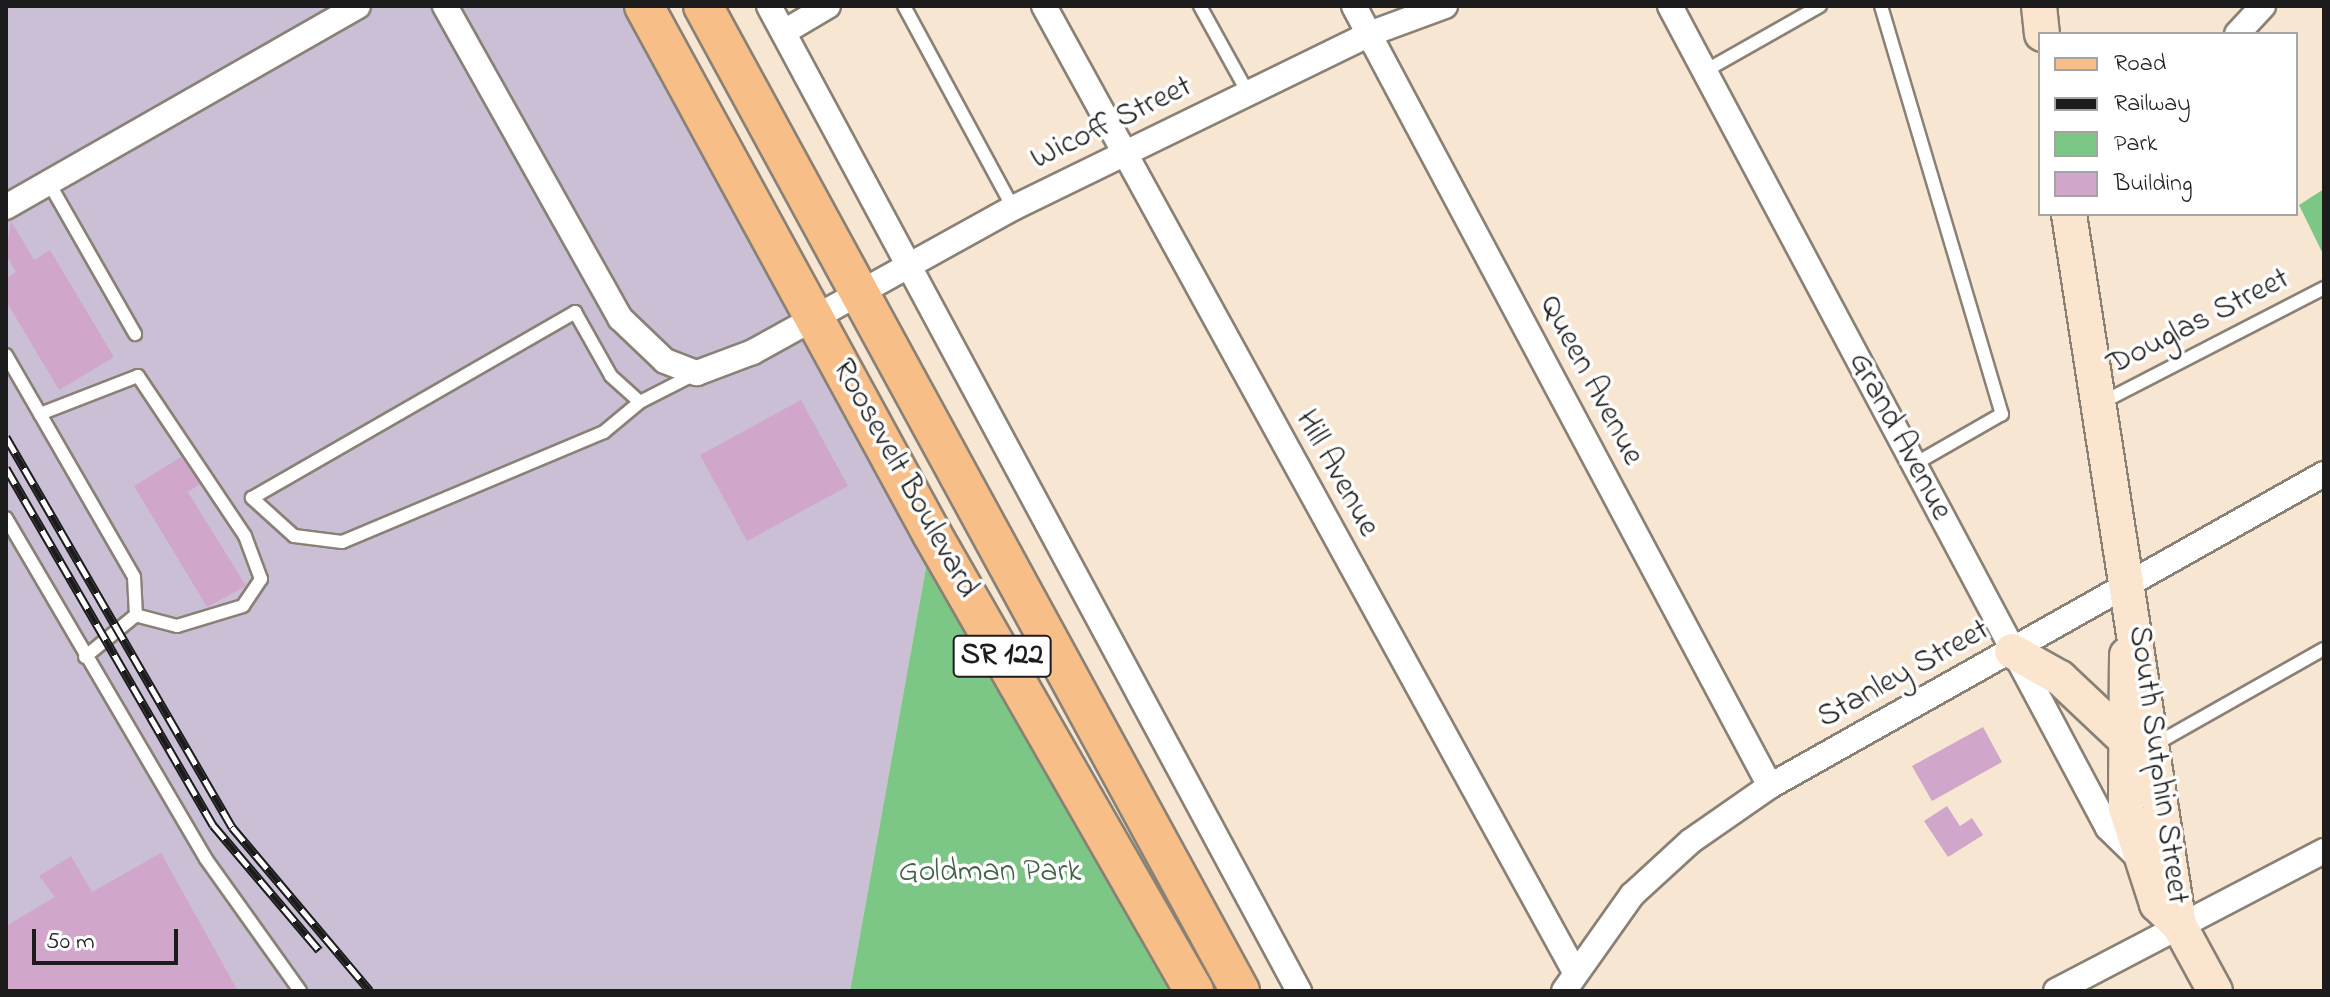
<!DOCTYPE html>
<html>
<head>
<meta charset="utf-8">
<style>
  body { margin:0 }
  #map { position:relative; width:2330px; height:997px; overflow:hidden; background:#f7e6d1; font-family:"Indie Flower",sans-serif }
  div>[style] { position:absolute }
  .industrial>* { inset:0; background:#cbbfd5 }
  .green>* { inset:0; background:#7cc785 }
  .building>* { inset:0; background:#d0a6cb }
  .roads { filter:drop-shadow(2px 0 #8a8176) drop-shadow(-2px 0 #8a8176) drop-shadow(0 2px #8a8176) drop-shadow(0 -2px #8a8176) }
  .lane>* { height:12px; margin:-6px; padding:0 6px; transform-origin:6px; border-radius:6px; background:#fff }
  .street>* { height:24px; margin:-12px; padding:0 12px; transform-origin:12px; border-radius:12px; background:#fff }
  .secondary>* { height:34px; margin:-17px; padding:0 17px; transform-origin:17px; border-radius:17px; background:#fce5cf }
  .primary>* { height:38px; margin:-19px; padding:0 19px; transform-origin:19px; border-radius:19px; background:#f7be87 }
  .rail>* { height:9px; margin-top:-4.5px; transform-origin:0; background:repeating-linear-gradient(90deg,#fff 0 18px,#1c1c1c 0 36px); box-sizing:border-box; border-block:2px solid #1c1c1c }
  span { translate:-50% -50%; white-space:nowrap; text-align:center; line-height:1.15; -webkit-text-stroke:7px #fff; paint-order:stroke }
  .shield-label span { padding:2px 6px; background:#fff; border:2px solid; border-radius:6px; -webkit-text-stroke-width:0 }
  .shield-label { font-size:30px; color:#1c1c1c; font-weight:700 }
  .street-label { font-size:32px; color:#1c1c1c }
  .park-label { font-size:32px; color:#426046 }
  .frame { position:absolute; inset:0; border:8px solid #1c1c1c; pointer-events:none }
  .legend { position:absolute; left:2038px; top:32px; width:260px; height:184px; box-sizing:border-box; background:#fff; border:2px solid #a4a4a4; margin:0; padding:10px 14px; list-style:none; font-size:24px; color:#1c1c1c }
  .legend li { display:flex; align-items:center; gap:16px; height:40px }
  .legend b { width:40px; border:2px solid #a4a4a4 }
  .scale { position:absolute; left:32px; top:929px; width:146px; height:36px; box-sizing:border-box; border:4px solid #1c1c1c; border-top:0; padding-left:10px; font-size:24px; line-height:28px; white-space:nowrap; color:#1c1c1c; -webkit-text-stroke:6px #fff; paint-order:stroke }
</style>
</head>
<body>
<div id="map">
  <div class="industrial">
    <div style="clip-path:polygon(6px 6px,644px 6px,932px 534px,850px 991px,6px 991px)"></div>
  </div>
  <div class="green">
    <div style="clip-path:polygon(2324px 189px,2324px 256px,2299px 205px)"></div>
    <div style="clip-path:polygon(932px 534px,1194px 991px,850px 991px)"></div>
  </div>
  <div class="building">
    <div style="clip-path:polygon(11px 221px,34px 260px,50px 250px,114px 357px,59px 390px,6px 301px,6px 279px,16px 272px,6px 255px)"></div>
    <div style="clip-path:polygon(801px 400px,848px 486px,747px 541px,700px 455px)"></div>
    <div style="clip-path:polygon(181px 457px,200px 484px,188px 492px,246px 586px,207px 607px,134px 486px)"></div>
    <div style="clip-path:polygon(1983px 727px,2002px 762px,1932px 801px,1912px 766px)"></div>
    <div style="clip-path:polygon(1947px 806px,1960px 826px,1972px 818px,1983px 835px,1948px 857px,1924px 821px)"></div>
    <div style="clip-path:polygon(161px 853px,238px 991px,6px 991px,6px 926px,55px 897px,39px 876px,71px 856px,92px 892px)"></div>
  </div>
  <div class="roads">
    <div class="lane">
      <div style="left:904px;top:6px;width:230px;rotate:61.6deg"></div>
      <div style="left:1200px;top:6px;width:99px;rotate:61.1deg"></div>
      <div style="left:1881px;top:6px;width:426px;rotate:73.5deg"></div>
      <div style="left:2002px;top:414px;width:103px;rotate:150.2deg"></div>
      <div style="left:1705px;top:71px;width:132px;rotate:-29.5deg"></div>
      <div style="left:49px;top:183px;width:174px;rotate:60.3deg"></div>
      <div style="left:6px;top:355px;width:256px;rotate:60deg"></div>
      <div style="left:134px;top:577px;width:38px;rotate:87deg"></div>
      <div style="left:136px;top:615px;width:66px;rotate:140.5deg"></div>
      <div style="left:640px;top:402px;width:47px;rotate:140.2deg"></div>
      <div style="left:604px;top:432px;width:284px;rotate:157.2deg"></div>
      <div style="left:342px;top:542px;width:48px;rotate:-172.9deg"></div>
      <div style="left:294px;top:536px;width:57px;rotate:-137.9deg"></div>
      <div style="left:252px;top:498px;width:373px;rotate:-29.9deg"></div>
      <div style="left:575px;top:312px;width:73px;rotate:60.6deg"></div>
      <div style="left:611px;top:376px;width:39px;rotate:42deg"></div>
      <div style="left:640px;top:402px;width:64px;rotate:-27deg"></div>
      <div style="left:2103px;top:402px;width:249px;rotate:-27.3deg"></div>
      <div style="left:40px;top:414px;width:105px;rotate:-21.2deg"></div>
      <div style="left:138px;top:376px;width:192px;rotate:56.2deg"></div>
      <div style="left:245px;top:536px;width:46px;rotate:69.6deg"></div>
      <div style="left:261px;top:579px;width:32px;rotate:124deg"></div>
      <div style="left:243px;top:606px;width:69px;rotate:163.1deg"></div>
      <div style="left:177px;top:626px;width:43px;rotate:-165.3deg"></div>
      <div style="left:6px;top:518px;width:395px;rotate:59.6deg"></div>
      <div style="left:206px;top:859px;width:162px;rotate:54.5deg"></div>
      <div style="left:2154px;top:745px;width:195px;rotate:-29.5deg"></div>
    </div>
    <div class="street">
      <div style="left:445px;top:6px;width:358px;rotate:60.7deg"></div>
      <div style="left:620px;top:318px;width:62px;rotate:43.7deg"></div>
      <div style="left:665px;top:361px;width:34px;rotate:21deg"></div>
      <div style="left:697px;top:373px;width:60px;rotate:-20.6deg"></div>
      <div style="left:753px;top:352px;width:297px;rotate:-29deg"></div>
      <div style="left:1013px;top:208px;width:396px;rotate:-26deg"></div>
      <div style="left:1369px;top:34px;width:81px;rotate:-20.2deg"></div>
      <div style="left:769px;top:6px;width:1119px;rotate:61.72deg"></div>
      <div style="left:1044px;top:6px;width:1102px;rotate:61.2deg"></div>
      <div style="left:1354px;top:6px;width:884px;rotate:61.93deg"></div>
      <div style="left:1670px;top:6px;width:931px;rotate:61.95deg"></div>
      <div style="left:2108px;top:828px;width:45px;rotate:44.1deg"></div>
      <div style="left:784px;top:32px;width:51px;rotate:-30.6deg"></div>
      <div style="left:2237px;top:34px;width:38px;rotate:-47deg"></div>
      <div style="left:6px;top:207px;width:405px;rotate:-29.7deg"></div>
      <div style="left:1564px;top:991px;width:118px;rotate:-54.7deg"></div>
      <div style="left:1632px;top:895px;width:80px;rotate:-42.5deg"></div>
      <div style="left:1691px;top:841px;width:96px;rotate:-34.8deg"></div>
      <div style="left:1770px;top:786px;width:636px;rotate:-29.39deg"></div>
      <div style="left:2056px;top:991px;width:302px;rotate:-27.6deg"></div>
    </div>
    <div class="secondary">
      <div style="left:2039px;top:6px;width:28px;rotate:84deg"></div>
      <div style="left:2069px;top:214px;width:719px;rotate:81.21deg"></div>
      <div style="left:2012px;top:651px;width:55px;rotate:29.4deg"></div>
      <div style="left:2060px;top:678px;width:98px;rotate:43.3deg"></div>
      <div style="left:2127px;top:655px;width:153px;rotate:90.4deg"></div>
      <div style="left:2126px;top:808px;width:101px;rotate:72.1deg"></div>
      <div style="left:2157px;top:904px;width:30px;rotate:44deg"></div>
      <div style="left:2179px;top:925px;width:75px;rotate:61.4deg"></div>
    </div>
    <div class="primary">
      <div style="left:644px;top:6px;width:601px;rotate:61.39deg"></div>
      <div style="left:932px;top:534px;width:527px;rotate:60.17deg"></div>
      <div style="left:703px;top:6px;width:1122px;rotate:61.4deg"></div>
    </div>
  </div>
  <div class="rail">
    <div style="left:6px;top:437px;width:451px;rotate:59.9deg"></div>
    <div style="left:232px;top:827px;width:214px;rotate:49.9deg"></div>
    <div style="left:6px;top:468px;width:413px;rotate:59.9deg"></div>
    <div style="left:213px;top:825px;width:164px;rotate:49.7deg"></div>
  </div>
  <div class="shield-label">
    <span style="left:1002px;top:656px">SR 122</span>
  </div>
  <div class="street-label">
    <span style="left:1112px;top:124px;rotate:-26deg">Wicoff Street</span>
    <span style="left:2199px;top:323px;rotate:-27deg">Douglas Street</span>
    <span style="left:1590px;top:381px;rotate:62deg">Queen Avenue</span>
    <span style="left:1899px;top:437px;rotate:62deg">Grand Avenue</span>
    <span style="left:1336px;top:474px;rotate:61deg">Hill Avenue</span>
    <span style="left:904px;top:479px;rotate:61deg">Roosevelt Boulevard</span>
    <span style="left:1904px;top:675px;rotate:-29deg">Stanley Street</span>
    <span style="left:2157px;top:765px;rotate:82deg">South Sutphin Street</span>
  </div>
  <div class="park-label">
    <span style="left:990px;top:873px">Goldman Park</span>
  </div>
  <div class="frame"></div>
  <ul class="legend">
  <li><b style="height:10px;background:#f7be87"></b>Road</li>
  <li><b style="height:10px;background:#1c1c1c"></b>Railway</li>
  <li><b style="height:22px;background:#7cc785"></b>Park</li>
  <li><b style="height:22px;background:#d0a6cb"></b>Building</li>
  </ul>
  <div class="scale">50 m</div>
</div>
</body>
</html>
